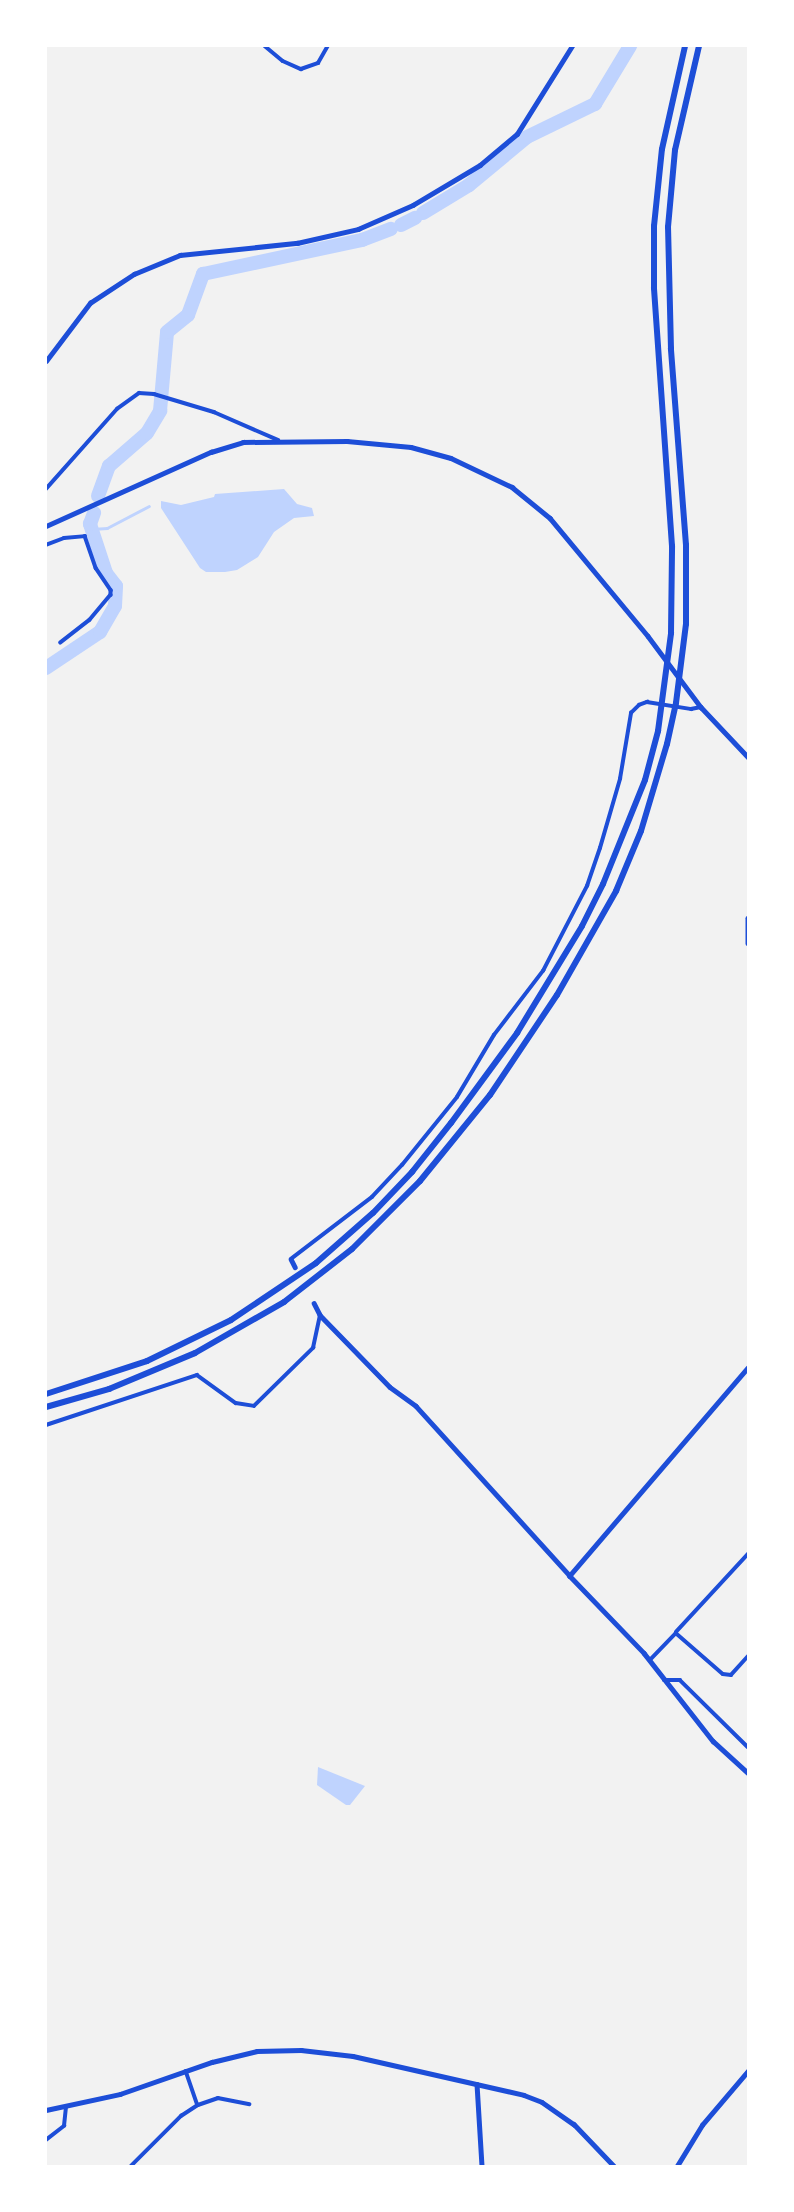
<!DOCTYPE html>
<html>
<head>
<meta charset="utf-8">
<style>
  body { margin:0 }
  #map { position:relative; width:794px; height:2212px; overflow:hidden; background:#f2f2f2; font-family:"Source Serif 4",serif }
  div>[style] { position:absolute }
  .water>* { inset:0; background:#bfd3fe }
  .stream>* { height:2.5px; margin:-1.25px; padding:0 1.25px; transform-origin:1.25px; border-radius:1.25px; background:#bfd3fe }
  .river>* { height:14px; margin:-7px; padding:0 7px; transform-origin:7px; border-radius:7px; background:#bfd3fe }
  .minor>* { height:3.5px; margin:-1.75px; padding:0 1.75px; transform-origin:1.75px; border-radius:1.75px; background:#1d4ed8 }
  .tertiary>* { height:4.5px; margin:-2.25px; padding:0 2.25px; transform-origin:2.25px; border-radius:2.25px; background:#1d4ed8 }
  .secondary>* { height:4.5px; margin:-2.25px; padding:0 2.25px; transform-origin:2.25px; border-radius:2.25px; background:#1d4ed8 }
  .motorway>* { height:6px; margin:-3px; padding:0 3px; transform-origin:3px; border-radius:3px; background:#1d4ed8 }
  span { translate:-50% -50%; white-space:nowrap; text-align:center; line-height:1.15; -webkit-text-stroke:7px #fff; paint-order:stroke }
  .frame { position:absolute; inset:0; border:47px solid #fff; pointer-events:none }
</style>
</head>
<body>
<div id="map">
  <div class="water">
    <div style="clip-path:polygon(284px 489px,297px 504px,312px 508px,314px 516px,294px 518px,274px 532px,258px 557px,237px 570px,225px 572px,206px 572px,200px 568px,161px 508px,161px 501px,181px 505px,214px 497px,215px 494px)"></div>
    <div style="clip-path:polygon(318px 1767px,365px 1786px,350px 1805px,346px 1805px,317px 1785px)"></div>
  </div>
  <div class="stream">
    <div style="left:92px;top:529px;width:15px;rotate:-4deg"></div>
    <div style="left:107px;top:528px;width:47px;rotate:-27.6deg"></div>
  </div>
  <div class="river">
    <div style="left:423px;top:213px;width:54px;rotate:-31.3deg"></div>
    <div style="left:469px;top:185px;width:75px;rotate:-39.6deg"></div>
    <div style="left:527px;top:137px;width:76px;rotate:-25.9deg"></div>
    <div style="left:595px;top:104px;width:68px;rotate:-58.9deg"></div>
    <div style="left:401px;top:225px;width:16px;rotate:-27deg"></div>
    <div style="left:98px;top:496px;width:32px;rotate:-70deg"></div>
    <div style="left:109px;top:466px;width:50px;rotate:-41deg"></div>
    <div style="left:147px;top:433px;width:26px;rotate:-59deg"></div>
    <div style="left:160px;top:411px;width:79px;rotate:-84.9deg"></div>
    <div style="left:167px;top:332px;width:27px;rotate:-39deg"></div>
    <div style="left:188px;top:315px;width:44px;rotate:-69.9deg"></div>
    <div style="left:203px;top:274px;width:163px;rotate:-12.1deg"></div>
    <div style="left:362px;top:240px;width:31px;rotate:-21deg"></div>
    <div style="left:46px;top:668px;width:65px;rotate:-33.7deg"></div>
    <div style="left:100px;top:632px;width:30px;rotate:-60deg"></div>
    <div style="left:115px;top:606px;width:20px;rotate:-87deg"></div>
    <div style="left:116px;top:586px;width:16px;rotate:-128deg"></div>
    <div style="left:106px;top:573px;width:52px;rotate:-108.1deg"></div>
    <div style="left:90px;top:524px;width:12px;rotate:-70deg"></div>
  </div>
  <div class="minor">
    <div style="left:265px;top:46px;width:23px;rotate:40deg"></div>
    <div style="left:283px;top:61px;width:20px;rotate:24deg"></div>
    <div style="left:301px;top:69px;width:18px;rotate:-19deg"></div>
    <div style="left:318px;top:63px;width:20px;rotate:-60deg"></div>
    <div style="left:46px;top:489px;width:107px;rotate:-48.4deg"></div>
    <div style="left:117px;top:409px;width:27px;rotate:-36deg"></div>
    <div style="left:139px;top:393px;width:15px;rotate:4deg"></div>
    <div style="left:154px;top:394px;width:63px;rotate:16.7deg"></div>
    <div style="left:214px;top:412px;width:70px;rotate:23.6deg"></div>
    <div style="left:46px;top:545px;width:19px;rotate:-21deg"></div>
    <div style="left:64px;top:538px;width:21px;rotate:-5deg"></div>
    <div style="left:85px;top:536px;width:34px;rotate:71deg"></div>
    <div style="left:96px;top:568px;width:27px;rotate:56deg"></div>
    <div style="left:111px;top:590px;width:5px;rotate:90deg"></div>
    <div style="left:111px;top:595px;width:33px;rotate:130deg"></div>
    <div style="left:90px;top:620px;width:37px;rotate:142deg"></div>
    <div style="left:291px;top:1259px;width:102px;rotate:-37.4deg"></div>
    <div style="left:372px;top:1197px;width:44px;rotate:-46.8deg"></div>
    <div style="left:402px;top:1165px;width:87px;rotate:-51deg"></div>
    <div style="left:457px;top:1097px;width:72px;rotate:-59.2deg"></div>
    <div style="left:494px;top:1035px;width:81px;rotate:-52.6deg"></div>
    <div style="left:543px;top:971px;width:96px;rotate:-62.6deg"></div>
    <div style="left:587px;top:886px;width:40px;rotate:-71.1deg"></div>
    <div style="left:600px;top:848px;width:72px;rotate:-73.8deg"></div>
    <div style="left:620px;top:779px;width:67px;rotate:-80.5deg"></div>
    <div style="left:631px;top:713px;width:11px;rotate:-45deg"></div>
    <div style="left:639px;top:705px;width:9px;rotate:-21deg"></div>
    <div style="left:647px;top:702px;width:45px;rotate:9deg"></div>
    <div style="left:691px;top:709px;width:10px;rotate:-11deg"></div>
    <div style="left:46px;top:1425px;width:159px;rotate:-18.3deg"></div>
    <div style="left:197px;top:1375px;width:48px;rotate:35.7deg"></div>
    <div style="left:236px;top:1403px;width:18px;rotate:9deg"></div>
    <div style="left:254px;top:1406px;width:83px;rotate:-44.5deg"></div>
    <div style="left:313px;top:1348px;width:34px;rotate:-78deg"></div>
    <div style="left:676px;top:1632px;width:106px;rotate:-47.3deg"></div>
    <div style="left:650px;top:1660px;width:37px;rotate:-46deg"></div>
    <div style="left:676px;top:1633px;width:62px;rotate:41.1deg"></div>
    <div style="left:723px;top:1674px;width:8px;rotate:7deg"></div>
    <div style="left:731px;top:1675px;width:25px;rotate:-48deg"></div>
    <div style="left:664px;top:1680px;width:16px"></div>
    <div style="left:680px;top:1680px;width:95px;rotate:44.6deg"></div>
    <div style="left:186px;top:2071px;width:36px;rotate:71deg"></div>
    <div style="left:46px;top:2140px;width:23px;rotate:-38deg"></div>
    <div style="left:64px;top:2126px;width:18px;rotate:-84deg"></div>
    <div style="left:131px;top:2166px;width:71px;rotate:-45deg"></div>
    <div style="left:181px;top:2116px;width:20px;rotate:-33deg"></div>
    <div style="left:198px;top:2105px;width:21px;rotate:-19deg"></div>
    <div style="left:218px;top:2098px;width:32px;rotate:11deg"></div>
  </div>
  <div class="tertiary">
    <div style="left:748px;top:918px;width:25px;rotate:90deg"></div>
    <div style="left:291px;top:1259px;width:9px;rotate:63deg"></div>
    <div style="left:314px;top:1303px;width:13px;rotate:63deg"></div>
    <div style="left:320px;top:1315px;width:100px;rotate:45.8deg"></div>
    <div style="left:390px;top:1387px;width:32px;rotate:36deg"></div>
    <div style="left:416px;top:1406px;width:229px;rotate:47.8deg"></div>
    <div style="left:748px;top:1368px;width:274px;rotate:130.6deg"></div>
    <div style="left:570px;top:1576px;width:107px;rotate:46.1deg"></div>
    <div style="left:644px;top:1653px;width:112px;rotate:51.9deg"></div>
    <div style="left:713px;top:1741px;width:47px;rotate:42.4deg"></div>
    <div style="left:477px;top:2084px;width:82px;rotate:86.5deg"></div>
    <div style="left:46px;top:2110px;width:76px;rotate:-12.2deg"></div>
    <div style="left:120px;top:2094px;width:97px;rotate:-19.2deg"></div>
    <div style="left:212px;top:2062px;width:46px;rotate:-13.7deg"></div>
    <div style="left:257px;top:2051px;width:44px;rotate:-1.3deg"></div>
    <div style="left:301px;top:2050px;width:52px;rotate:6.6deg"></div>
    <div style="left:353px;top:2056px;width:175px;rotate:12.8deg"></div>
    <div style="left:524px;top:2095px;width:19px;rotate:21deg"></div>
    <div style="left:542px;top:2102px;width:39px;rotate:35deg"></div>
    <div style="left:574px;top:2124px;width:58px;rotate:46.4deg"></div>
    <div style="left:677px;top:2166px;width:48px;rotate:-58.6deg"></div>
    <div style="left:702px;top:2125px;width:71px;rotate:-49.6deg"></div>
  </div>
  <div class="secondary">
    <div style="left:46px;top:361px;width:73px;rotate:-52.8deg"></div>
    <div style="left:90px;top:303px;width:53px;rotate:-33.4deg"></div>
    <div style="left:134px;top:274px;width:50px;rotate:-22.4deg"></div>
    <div style="left:180px;top:255px;width:118px;rotate:-5.9deg"></div>
    <div style="left:297px;top:243px;width:63px;rotate:-12.9deg"></div>
    <div style="left:358px;top:229px;width:60px;rotate:-23.6deg"></div>
    <div style="left:413px;top:205px;width:78px;rotate:-30.8deg"></div>
    <div style="left:480px;top:165px;width:48px;rotate:-40deg"></div>
    <div style="left:517px;top:134px;width:104px;rotate:-58deg"></div>
    <div style="left:46px;top:526px;width:181px;rotate:-24.2deg"></div>
    <div style="left:211px;top:452px;width:34px;rotate:-17deg"></div>
    <div style="left:243px;top:442px;width:104px;rotate:-0.6deg"></div>
    <div style="left:347px;top:441px;width:64px;rotate:5.4deg"></div>
    <div style="left:411px;top:447px;width:41px;rotate:15.4deg"></div>
    <div style="left:451px;top:458px;width:68px;rotate:25.4deg"></div>
    <div style="left:512px;top:487px;width:49px;rotate:39.2deg"></div>
    <div style="left:550px;top:518px;width:153px;rotate:50.3deg"></div>
    <div style="left:648px;top:636px;width:89px;rotate:53.3deg"></div>
    <div style="left:701px;top:707px;width:69px;rotate:46.8deg"></div>
  </div>
  <div class="motorway">
    <div style="left:46px;top:1394px;width:106px;rotate:-18.1deg"></div>
    <div style="left:147px;top:1361px;width:93px;rotate:-26deg"></div>
    <div style="left:231px;top:1320px;width:102px;rotate:-33.8deg"></div>
    <div style="left:316px;top:1263px;width:76px;rotate:-41.3deg"></div>
    <div style="left:373px;top:1213px;width:57px;rotate:-46.4deg"></div>
    <div style="left:412px;top:1172px;width:63px;rotate:-51.5deg"></div>
    <div style="left:451px;top:1123px;width:112px;rotate:-53.7deg"></div>
    <div style="left:517px;top:1033px;width:125px;rotate:-58.7deg"></div>
    <div style="left:582px;top:926px;width:47px;rotate:-63.4deg"></div>
    <div style="left:603px;top:884px;width:112px;rotate:-68deg"></div>
    <div style="left:645px;top:780px;width:51px;rotate:-75.1deg"></div>
    <div style="left:658px;top:731px;width:99px;rotate:-82.4deg"></div>
    <div style="left:671px;top:633px;width:87px;rotate:-89.3deg"></div>
    <div style="left:672px;top:546px;width:259px;rotate:-94deg"></div>
    <div style="left:654px;top:288px;width:62px;rotate:-90deg"></div>
    <div style="left:654px;top:226px;width:77px;rotate:-84.1deg"></div>
    <div style="left:662px;top:149px;width:106px;rotate:-77.4deg"></div>
    <div style="left:46px;top:1407px;width:66px;rotate:-15.9deg"></div>
    <div style="left:109px;top:1389px;width:93px;rotate:-22.7deg"></div>
    <div style="left:195px;top:1353px;width:103px;rotate:-29.8deg"></div>
    <div style="left:284px;top:1302px;width:86px;rotate:-37.9deg"></div>
    <div style="left:352px;top:1249px;width:96px;rotate:-45deg"></div>
    <div style="left:420px;top:1181px;width:111px;rotate:-50.9deg"></div>
    <div style="left:490px;top:1095px;width:120px;rotate:-56.2deg"></div>
    <div style="left:557px;top:995px;width:120px;rotate:-60.4deg"></div>
    <div style="left:616px;top:891px;width:65px;rotate:-67.4deg"></div>
    <div style="left:641px;top:831px;width:91px;rotate:-73.4deg"></div>
    <div style="left:667px;top:744px;width:42px;rotate:-77.6deg"></div>
    <div style="left:676px;top:703px;width:80px;rotate:-82.8deg"></div>
    <div style="left:686px;top:624px;width:79px;rotate:-90deg"></div>
    <div style="left:686px;top:545px;width:197px;rotate:-94.4deg"></div>
    <div style="left:671px;top:349px;width:122px;rotate:-91.4deg"></div>
    <div style="left:668px;top:227px;width:77px;rotate:-84.8deg"></div>
    <div style="left:675px;top:150px;width:107px;rotate:-77deg"></div>
  </div>
  <div class="frame"></div>
</div>
</body>
</html>
